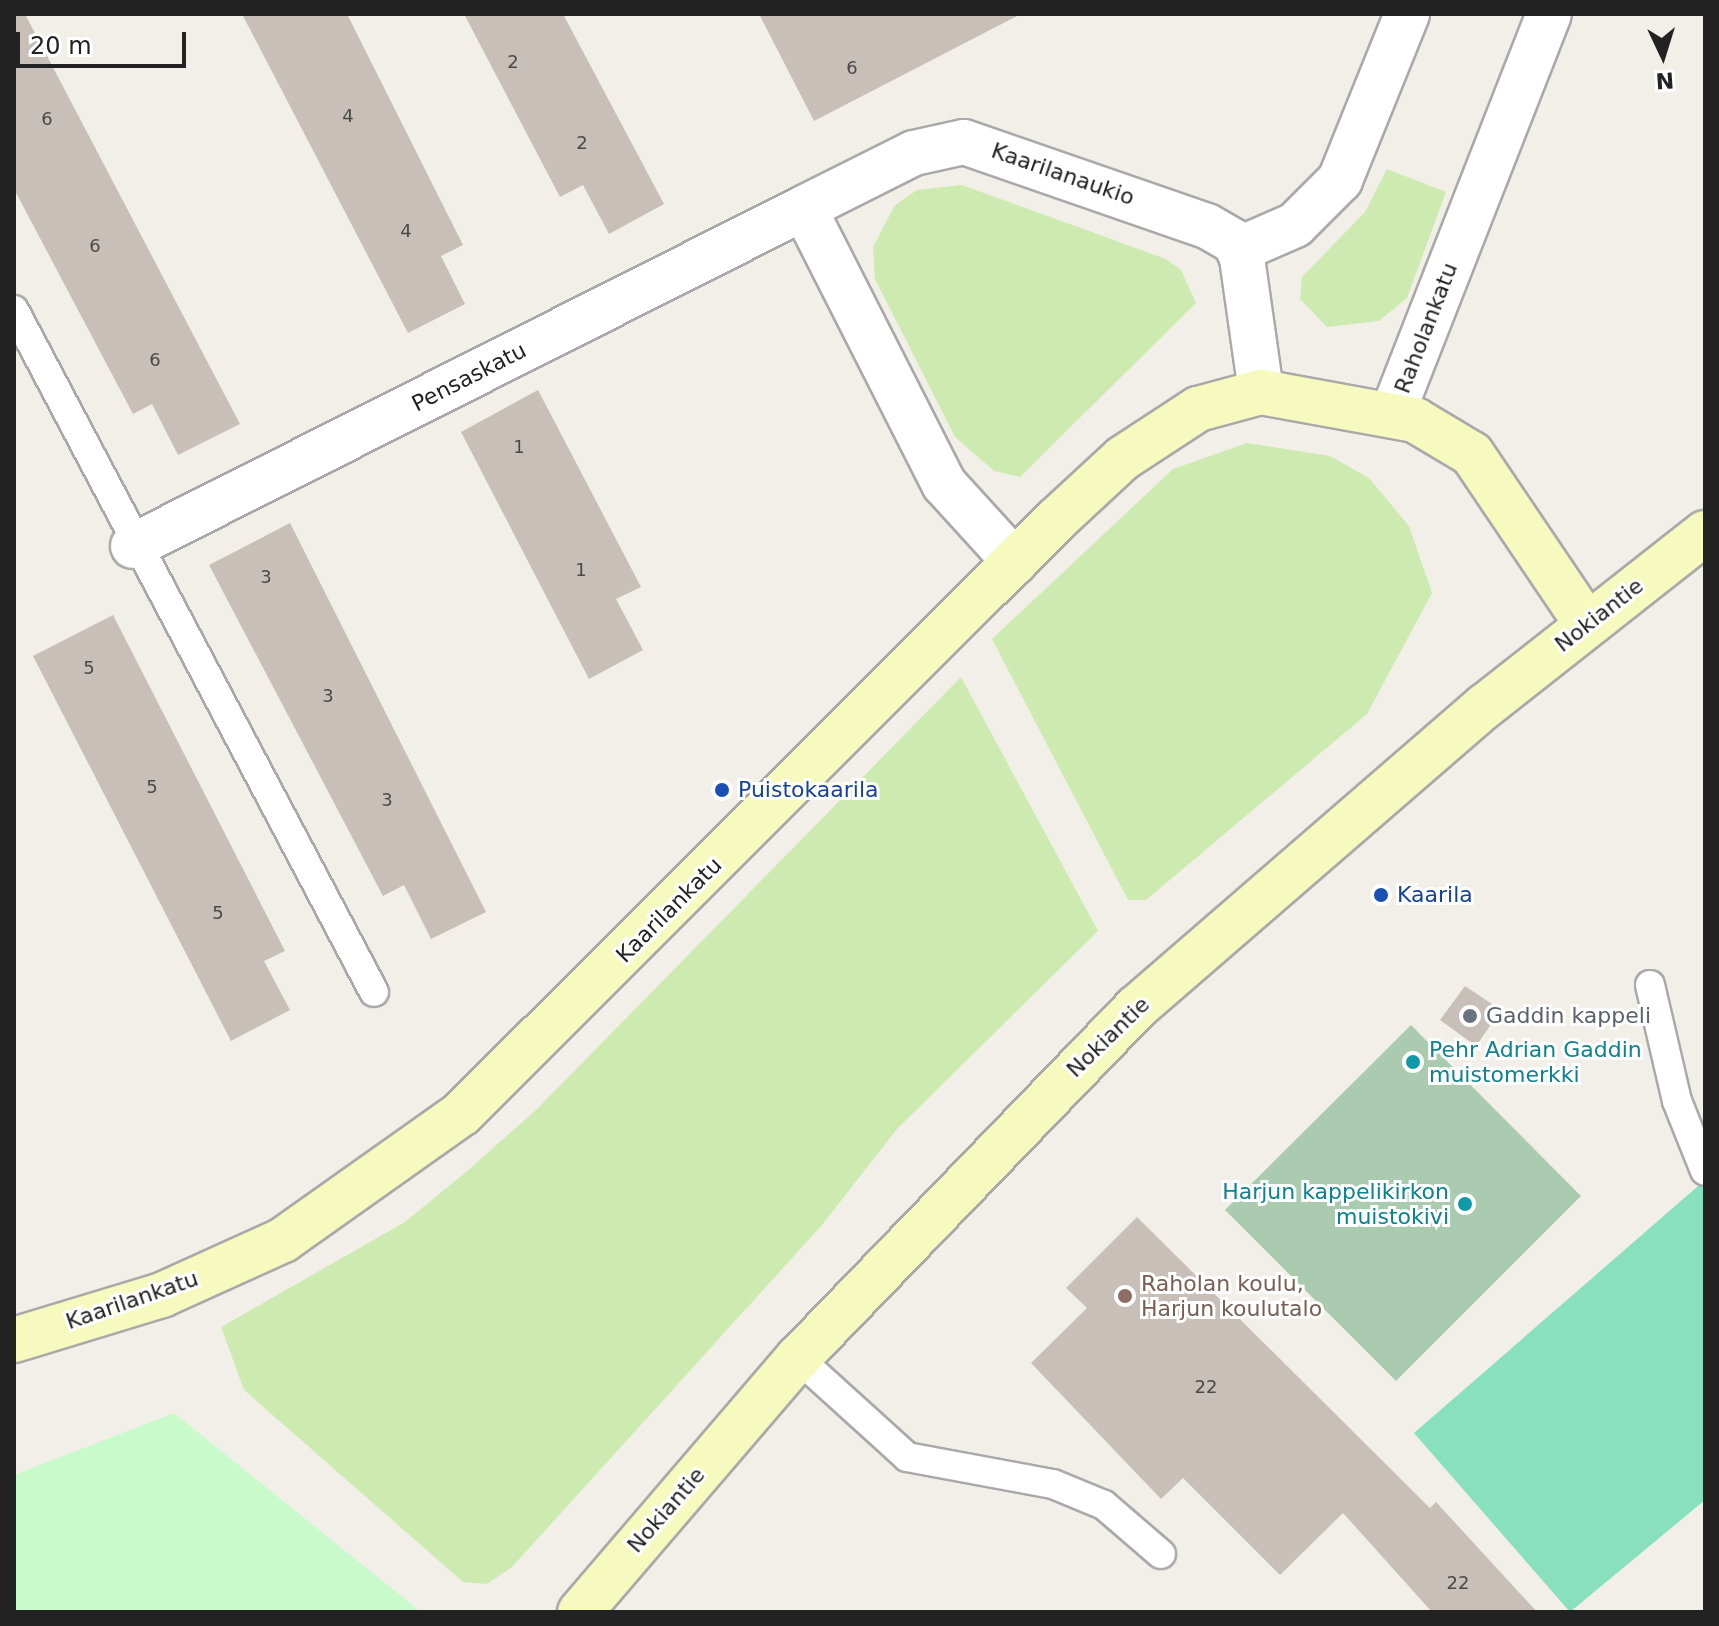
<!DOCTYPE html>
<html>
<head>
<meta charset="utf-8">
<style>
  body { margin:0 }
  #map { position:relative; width:1719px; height:1626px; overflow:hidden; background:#f2efe9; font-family:"DejaVu Sans",sans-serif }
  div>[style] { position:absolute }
  .grass>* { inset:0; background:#cdebb0 }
  .cemetery>* { inset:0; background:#aacbaf }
  .park>* { inset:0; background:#c8facc }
  .pitch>* { inset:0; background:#88e0be }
  .building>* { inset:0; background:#c7bfb8 }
  .roads { filter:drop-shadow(2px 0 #a9a9a9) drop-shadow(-2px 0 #a9a9a9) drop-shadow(0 2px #a9a9a9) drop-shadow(0 -2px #a9a9a9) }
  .lane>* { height:28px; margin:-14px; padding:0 14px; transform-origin:14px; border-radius:14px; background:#fff }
  .street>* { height:44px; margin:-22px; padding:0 22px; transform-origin:22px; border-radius:22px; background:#fff }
  .secondary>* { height:44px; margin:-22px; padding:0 22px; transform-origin:22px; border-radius:22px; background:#f7fabf }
  .dots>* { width:22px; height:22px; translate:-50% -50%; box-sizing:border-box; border:4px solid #fff; border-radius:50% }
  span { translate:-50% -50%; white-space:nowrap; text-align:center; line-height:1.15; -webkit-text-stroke:6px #fff; paint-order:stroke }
  .number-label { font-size:18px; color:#4b4948 }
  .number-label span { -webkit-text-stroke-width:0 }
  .street-label { font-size:22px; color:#222 }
  .transit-label { font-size:22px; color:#164399 }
  .left { translate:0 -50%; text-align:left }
  .worship-label { font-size:22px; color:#5b616d }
  .culture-label { font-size:22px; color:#0d838f }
  .right { translate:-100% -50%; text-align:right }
  .education-label { font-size:22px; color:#785e54 }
  .frame { position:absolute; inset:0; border:16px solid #222; pointer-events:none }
  .north { position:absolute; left:1623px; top:16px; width:80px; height:80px; -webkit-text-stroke:6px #fff; paint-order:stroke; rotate:176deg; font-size:22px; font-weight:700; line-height:32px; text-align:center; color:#222 }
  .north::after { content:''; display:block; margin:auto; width:28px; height:36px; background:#222; clip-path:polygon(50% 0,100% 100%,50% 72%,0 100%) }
  .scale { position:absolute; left:16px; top:32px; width:170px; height:36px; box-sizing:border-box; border:4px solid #222; border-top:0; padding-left:10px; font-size:24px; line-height:28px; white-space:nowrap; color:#222; -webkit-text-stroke:6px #fff; paint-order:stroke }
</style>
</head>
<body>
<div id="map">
  <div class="grass">
    <div style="clip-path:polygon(1387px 169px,1446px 192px,1407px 298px,1379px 321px,1327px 327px,1300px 299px,1302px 277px,1365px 212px)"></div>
    <div style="clip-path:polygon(962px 185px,1166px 259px,1181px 270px,1196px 303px,1020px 477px,994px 471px,955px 437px,875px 279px,873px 247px,895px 205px,917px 190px)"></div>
    <div style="clip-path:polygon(1247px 443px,1330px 456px,1369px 478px,1409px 526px,1432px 593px,1367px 714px,1146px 900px,1128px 900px,992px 639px,1173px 469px)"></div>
    <div style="clip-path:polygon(961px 677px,1098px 931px,897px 1129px,822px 1225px,512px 1567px,487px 1584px,463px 1582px,244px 1390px,221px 1327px,405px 1222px,466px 1172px,536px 1110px)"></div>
  </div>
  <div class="cemetery">
    <div style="clip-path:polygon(1411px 1025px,1581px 1196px,1396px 1381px,1225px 1210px)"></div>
  </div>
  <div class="park">
    <div style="clip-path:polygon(174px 1413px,421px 1612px,14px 1612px,14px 1475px)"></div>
  </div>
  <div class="pitch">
    <div style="clip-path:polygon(1705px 1180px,1705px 1500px,1570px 1612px,1414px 1433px)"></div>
  </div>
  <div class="building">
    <div style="clip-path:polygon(14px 14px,25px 14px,240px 424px,178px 455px,152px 404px,133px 414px,14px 189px)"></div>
    <div style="clip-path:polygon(242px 14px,347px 14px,463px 245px,441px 256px,465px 304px,408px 333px)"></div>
    <div style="clip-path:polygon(464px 14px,563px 14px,664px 204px,609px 234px,583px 185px,560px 197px)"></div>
    <div style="clip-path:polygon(759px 14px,1021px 14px,814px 121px)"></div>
    <div style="clip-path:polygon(538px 390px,641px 587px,616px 599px,643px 650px,589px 679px,461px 432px)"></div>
    <div style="clip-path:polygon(290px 523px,486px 912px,431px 939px,404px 885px,383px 896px,209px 565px)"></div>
    <div style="clip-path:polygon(113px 615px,285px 951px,264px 961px,290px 1010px,231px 1041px,33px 656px)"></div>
    <div style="clip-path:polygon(1465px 986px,1501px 1010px,1476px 1046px,1440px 1020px)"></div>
    <div style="clip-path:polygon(1137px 1217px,1430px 1508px,1436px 1502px,1537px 1612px,1432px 1612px,1343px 1513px,1280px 1575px,1183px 1478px,1161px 1499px,1031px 1363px,1087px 1308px,1066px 1288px)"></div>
  </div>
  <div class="roads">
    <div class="lane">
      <div style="left:14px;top:310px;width:771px;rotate:62.17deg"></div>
      <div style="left:1650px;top:985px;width:119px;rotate:76.9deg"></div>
      <div style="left:1677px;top:1101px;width:75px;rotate:68.2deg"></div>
      <div style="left:798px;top:1358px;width:147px;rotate:42.2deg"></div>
      <div style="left:907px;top:1457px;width:148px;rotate:10.5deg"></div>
      <div style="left:1053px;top:1484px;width:55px;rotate:22.4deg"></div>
      <div style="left:1104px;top:1505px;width:75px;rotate:40.7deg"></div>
    </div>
    <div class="street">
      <div style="left:1240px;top:249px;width:60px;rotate:-23.6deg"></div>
      <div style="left:1295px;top:225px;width:64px;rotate:-45deg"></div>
      <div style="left:1340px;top:180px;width:179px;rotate:-68deg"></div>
      <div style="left:1393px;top:412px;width:427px;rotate:-68.6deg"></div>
      <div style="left:133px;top:546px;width:751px;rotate:-26.74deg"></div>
      <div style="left:1015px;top:562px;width:105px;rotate:-132.3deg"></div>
      <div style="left:944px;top:484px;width:309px;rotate:-116.9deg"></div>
      <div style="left:804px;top:208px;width:123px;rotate:-26.6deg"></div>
      <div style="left:914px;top:153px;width:51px;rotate:-12.4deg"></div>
      <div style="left:964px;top:142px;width:257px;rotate:19.1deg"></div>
      <div style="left:1207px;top:226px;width:32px;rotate:30deg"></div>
      <div style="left:1235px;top:242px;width:17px;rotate:66deg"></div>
      <div style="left:1242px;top:258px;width:135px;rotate:81.9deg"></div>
    </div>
    <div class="secondary">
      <div style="left:14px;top:1340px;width:155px;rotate:-16.9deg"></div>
      <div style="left:162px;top:1295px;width:133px;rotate:-24.4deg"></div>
      <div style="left:283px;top:1240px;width:218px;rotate:-35.3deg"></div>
      <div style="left:461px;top:1114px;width:841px;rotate:-44.95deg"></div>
      <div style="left:1056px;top:520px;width:91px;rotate:-42.8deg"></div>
      <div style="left:1123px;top:458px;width:90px;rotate:-33.2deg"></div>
      <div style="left:1198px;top:409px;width:65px;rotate:-15.1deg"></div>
      <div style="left:1261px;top:392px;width:157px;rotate:10.3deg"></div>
      <div style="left:1415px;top:420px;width:66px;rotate:30.8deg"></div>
      <div style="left:1472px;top:454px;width:204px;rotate:56deg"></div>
      <div style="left:580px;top:1612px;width:335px;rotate:-49.4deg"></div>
      <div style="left:798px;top:1358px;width:487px;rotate:-46deg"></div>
      <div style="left:1136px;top:1008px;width:462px;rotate:-40.9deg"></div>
      <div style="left:1485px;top:706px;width:280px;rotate:-38.2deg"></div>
    </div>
  </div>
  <div class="dots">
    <div style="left:722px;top:790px;background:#1a4fb4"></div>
    <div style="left:1381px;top:895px;background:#1a4fb4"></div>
    <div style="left:1470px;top:1016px;background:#6b7280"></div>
    <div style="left:1413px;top:1062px;background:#0f9aa8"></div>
    <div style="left:1465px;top:1204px;background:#0f9aa8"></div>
    <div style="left:1125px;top:1296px;background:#8d6e63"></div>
  </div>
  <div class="number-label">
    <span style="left:513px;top:62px">2</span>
    <span style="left:852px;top:68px">6</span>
    <span style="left:348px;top:116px">4</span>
    <span style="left:47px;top:119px">6</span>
    <span style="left:582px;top:143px">2</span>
    <span style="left:406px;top:231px">4</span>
    <span style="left:95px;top:246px">6</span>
    <span style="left:155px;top:360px">6</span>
    <span style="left:519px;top:447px">1</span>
    <span style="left:581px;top:570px">1</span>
    <span style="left:266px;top:577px">3</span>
    <span style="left:89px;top:668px">5</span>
    <span style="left:328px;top:696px">3</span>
    <span style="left:152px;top:787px">5</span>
    <span style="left:387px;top:800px">3</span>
    <span style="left:218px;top:913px">5</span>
    <span style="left:1206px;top:1387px">22</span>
    <span style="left:1458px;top:1583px">22</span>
  </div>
  <div class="street-label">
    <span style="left:1063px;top:174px;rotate:19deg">Kaarilanaukio</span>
    <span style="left:1426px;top:328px;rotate:-69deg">Raholankatu</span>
    <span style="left:469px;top:377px;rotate:-27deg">Pensaskatu</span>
    <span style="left:1599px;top:615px;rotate:-38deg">Nokiantie</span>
    <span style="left:669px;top:910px;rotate:-45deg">Kaarilankatu</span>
    <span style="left:1108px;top:1037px;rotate:-44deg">Nokiantie</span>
    <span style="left:132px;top:1300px;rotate:-19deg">Kaarilankatu</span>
    <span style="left:666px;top:1510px;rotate:-49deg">Nokiantie</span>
  </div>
  <div class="transit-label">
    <span class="left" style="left:738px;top:790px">Puistokaarila</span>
    <span class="left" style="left:1397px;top:895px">Kaarila</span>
  </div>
  <div class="worship-label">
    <span class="left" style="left:1486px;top:1016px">Gaddin kappeli</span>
  </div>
  <div class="culture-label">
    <span class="left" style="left:1429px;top:1062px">Pehr Adrian Gaddin<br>muistomerkki</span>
    <span class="right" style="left:1449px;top:1204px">Harjun kappelikirkon<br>muistokivi</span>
  </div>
  <div class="education-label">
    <span class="left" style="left:1141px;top:1296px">Raholan koulu,<br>Harjun koulutalo</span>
  </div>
  <div class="frame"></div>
  <div class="north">N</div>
  <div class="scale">20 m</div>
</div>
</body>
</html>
